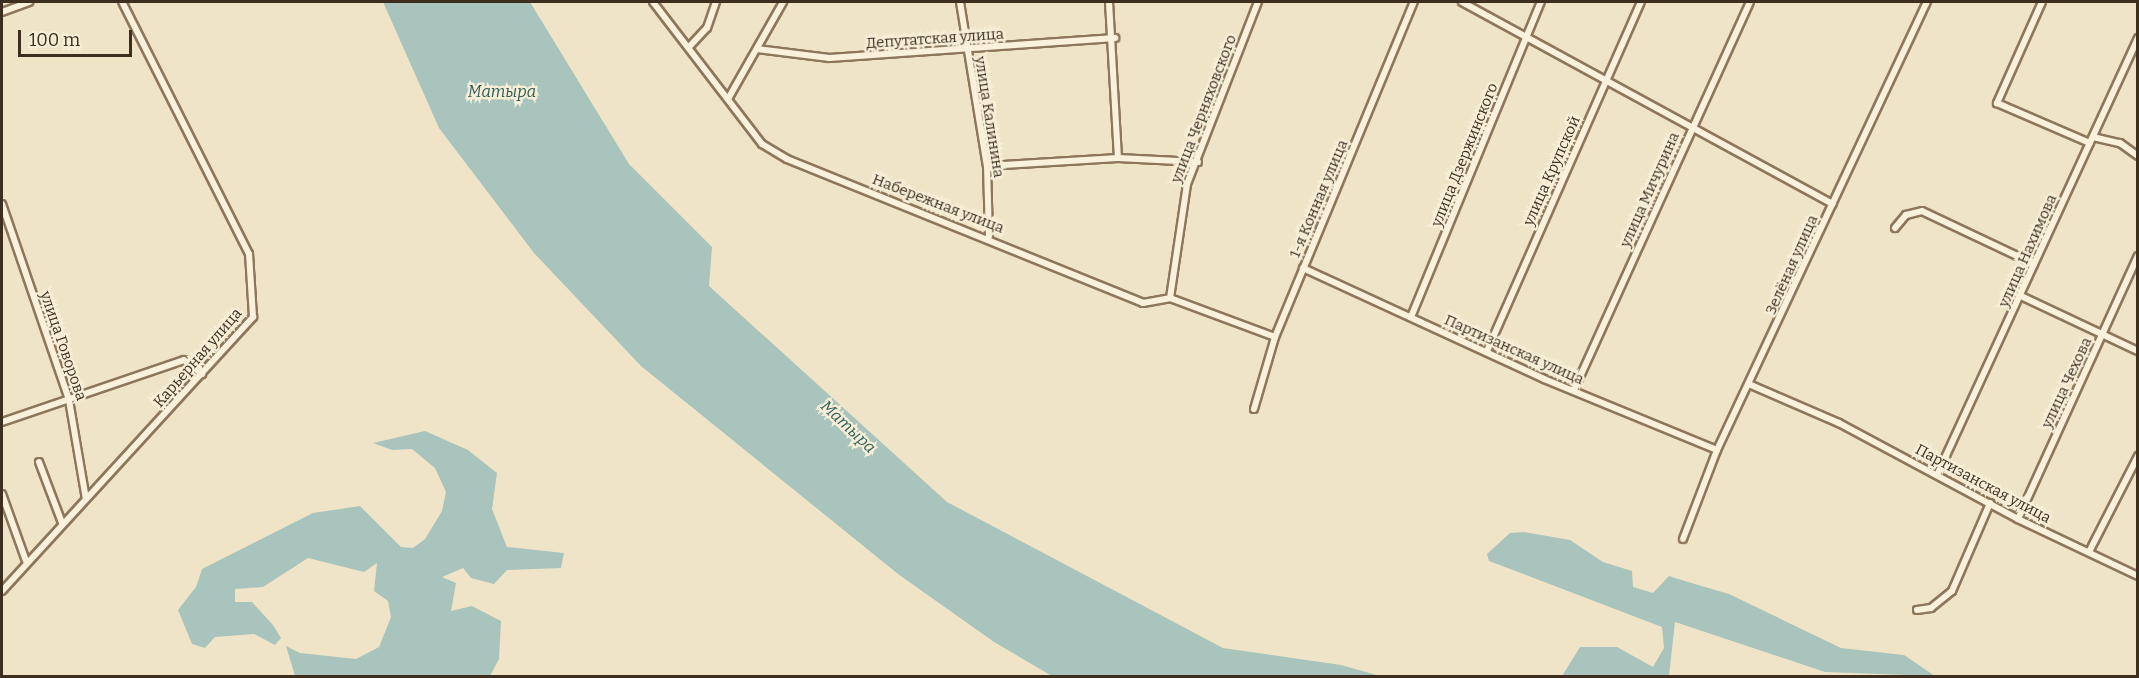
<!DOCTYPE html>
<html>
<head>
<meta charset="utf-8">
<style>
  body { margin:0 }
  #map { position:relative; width:2139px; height:678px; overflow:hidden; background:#f0e4c8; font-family:Bitter,serif }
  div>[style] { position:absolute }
  .water>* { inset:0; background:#a9c4bc }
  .roads { filter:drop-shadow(2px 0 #8d765c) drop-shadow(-2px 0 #8d765c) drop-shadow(0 2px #8d765c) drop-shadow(0 -2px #8d765c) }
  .street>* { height:6px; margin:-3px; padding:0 3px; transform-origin:3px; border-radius:3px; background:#faf1dc }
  span { translate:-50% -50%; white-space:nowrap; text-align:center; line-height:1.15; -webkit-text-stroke:4.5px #f7eed8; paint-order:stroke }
  .street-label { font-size:15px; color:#3d2e20 }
  .water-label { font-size:16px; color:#2f5d5a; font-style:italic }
  .frame { position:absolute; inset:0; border:3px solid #3d2e20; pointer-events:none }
  .scale { position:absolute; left:18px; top:30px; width:114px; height:27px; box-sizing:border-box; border:3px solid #3d2e20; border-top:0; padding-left:8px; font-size:18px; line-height:21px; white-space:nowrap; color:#3d2e20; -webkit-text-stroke:4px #f7eed8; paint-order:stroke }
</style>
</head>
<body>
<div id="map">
  <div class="water">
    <div style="clip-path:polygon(383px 2px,530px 2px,629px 164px,712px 247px,709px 286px,947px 502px,1223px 648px,1341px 665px,1380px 676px,1052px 676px,994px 642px,898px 574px,641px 366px,534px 253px,439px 128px)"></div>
    <div style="clip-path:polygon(425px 431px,468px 450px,497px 473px,492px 509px,507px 547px,564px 553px,561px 568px,507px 570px,494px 584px,471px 578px,463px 568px,442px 577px,456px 583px,451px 611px,472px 606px,501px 621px,499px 659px,490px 676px,295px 676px,286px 646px,300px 653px,356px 659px,379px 647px,391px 617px,388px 601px,374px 591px,377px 563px,364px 572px,308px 558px,263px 587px,235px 589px,235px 602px,252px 602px,273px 625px,281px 638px,275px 645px,254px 634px,215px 637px,205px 648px,192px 644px,178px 610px,196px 587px,202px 569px,313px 513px,360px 506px,401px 547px,413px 548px,425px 539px,442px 511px,446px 492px,435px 468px,412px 449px,392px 450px,373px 443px)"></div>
    <div style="clip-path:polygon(1524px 532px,1570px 540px,1603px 562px,1632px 571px,1633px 587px,1653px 593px,1669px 576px,1678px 579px,1729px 594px,1841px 648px,1904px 655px,1935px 676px,1825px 672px,1675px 622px,1669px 676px,1562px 676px,1580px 647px,1617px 647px,1653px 667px,1664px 648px,1662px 627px,1489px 561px,1487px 554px,1510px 533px)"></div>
  </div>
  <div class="roads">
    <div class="street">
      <div style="left:653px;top:2px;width:179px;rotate:52.5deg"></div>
      <div style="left:762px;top:144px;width:29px;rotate:31deg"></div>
      <div style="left:787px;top:159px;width:384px;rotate:22deg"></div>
      <div style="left:1143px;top:303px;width:27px;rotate:-10deg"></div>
      <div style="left:1170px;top:298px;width:112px;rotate:20.4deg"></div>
      <div style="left:960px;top:2px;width:166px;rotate:80.7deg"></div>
      <div style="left:987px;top:166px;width:70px;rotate:88.4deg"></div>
      <div style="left:1109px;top:2px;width:156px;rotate:86.7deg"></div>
      <div style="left:1462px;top:2px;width:422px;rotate:28.6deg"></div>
      <div style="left:2042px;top:2px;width:111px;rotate:114deg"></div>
      <div style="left:1997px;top:103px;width:101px;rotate:23.3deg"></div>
      <div style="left:2px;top:12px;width:29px;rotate:-20deg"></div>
      <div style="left:689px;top:47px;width:26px;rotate:-47deg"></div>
      <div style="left:707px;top:28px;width:28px;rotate:-71deg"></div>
      <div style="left:757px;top:49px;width:73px;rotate:7.1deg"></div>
      <div style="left:829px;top:58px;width:287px;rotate:-4deg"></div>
      <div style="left:728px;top:99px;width:112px;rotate:-60.4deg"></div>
      <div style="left:2093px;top:137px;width:28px;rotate:13deg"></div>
      <div style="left:2120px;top:143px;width:22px;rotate:36deg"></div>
      <div style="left:987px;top:166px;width:131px;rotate:-3.5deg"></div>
      <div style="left:1118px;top:158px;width:80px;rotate:2.9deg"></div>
      <div style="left:2px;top:204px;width:207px;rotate:71.1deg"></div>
      <div style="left:69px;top:400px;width:100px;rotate:80.3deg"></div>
      <div style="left:1895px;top:228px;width:17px;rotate:-50deg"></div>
      <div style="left:1906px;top:215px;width:16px;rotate:-14deg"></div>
      <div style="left:1922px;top:211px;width:124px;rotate:25.3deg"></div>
      <div style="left:1303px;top:268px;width:265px;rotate:24.7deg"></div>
      <div style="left:1544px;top:379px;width:187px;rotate:22.3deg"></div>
      <div style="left:2021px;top:296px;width:129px;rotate:25.2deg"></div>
      <div style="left:1170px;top:298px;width:115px;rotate:-81.5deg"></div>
      <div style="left:1187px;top:184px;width:195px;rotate:-68.7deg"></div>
      <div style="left:1411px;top:317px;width:341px;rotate:-67.6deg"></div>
      <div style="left:1487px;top:351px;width:381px;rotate:-66.2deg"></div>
      <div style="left:1751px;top:385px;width:96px;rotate:23.4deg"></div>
      <div style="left:1839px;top:423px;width:203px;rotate:28.2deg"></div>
      <div style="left:2018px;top:519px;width:133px;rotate:25.4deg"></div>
      <div style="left:1574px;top:390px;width:426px;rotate:-65.6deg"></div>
      <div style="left:1254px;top:409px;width:75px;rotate:-73.7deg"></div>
      <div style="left:1275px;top:337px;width:363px;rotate:-67.5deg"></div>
      <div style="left:2px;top:422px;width:192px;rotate:-18.8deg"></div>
      <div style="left:184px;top:360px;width:23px;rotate:38deg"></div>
      <div style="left:39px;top:462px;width:65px;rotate:69.3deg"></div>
      <div style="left:1938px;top:473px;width:479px;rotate:-65.3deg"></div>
      <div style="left:2px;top:494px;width:71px;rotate:70.3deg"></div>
      <div style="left:2018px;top:519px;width:289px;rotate:-65.5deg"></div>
      <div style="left:1683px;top:539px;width:95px;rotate:-69.1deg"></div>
      <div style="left:1717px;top:450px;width:495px;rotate:-64.9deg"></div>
      <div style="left:2090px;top:550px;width:106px;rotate:-62.9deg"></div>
      <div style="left:2px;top:591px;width:372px;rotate:-47.5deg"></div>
      <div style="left:253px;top:317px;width:63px;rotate:-93.6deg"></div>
      <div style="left:249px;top:254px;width:282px;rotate:-116.7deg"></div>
      <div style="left:1917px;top:610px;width:14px;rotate:-8deg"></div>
      <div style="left:1931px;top:608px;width:27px;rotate:-39deg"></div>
      <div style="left:1952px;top:591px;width:96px;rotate:-66.6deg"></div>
    </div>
  </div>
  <div class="street-label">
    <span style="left:935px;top:39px;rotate:-4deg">Депутатская улица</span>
    <span style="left:1204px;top:109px;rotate:-69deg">улица Черняховского</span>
    <span style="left:989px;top:117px;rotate:81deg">улица Калинина</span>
    <span style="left:1465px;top:155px;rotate:-68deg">улица Дзержинского</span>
    <span style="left:1552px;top:171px;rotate:-66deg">улица Крупской</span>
    <span style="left:1650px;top:190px;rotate:-66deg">улица Мичурина</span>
    <span style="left:1319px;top:199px;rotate:-67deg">1-я Конная улица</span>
    <span style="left:938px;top:204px;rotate:21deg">Набережная улица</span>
    <span style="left:2028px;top:251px;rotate:-66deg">улица Нахимова</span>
    <span style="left:1792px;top:265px;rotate:-66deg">Зелёная улица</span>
    <span style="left:63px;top:346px;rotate:71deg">улица Говорова</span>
    <span style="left:1514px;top:350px;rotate:24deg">Партизанская улица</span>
    <span style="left:198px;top:358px;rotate:-49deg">Карьерная улица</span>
    <span style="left:2067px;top:383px;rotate:-65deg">улица Чехова</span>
    <span style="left:1983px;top:484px;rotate:28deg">Партизанская улица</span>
  </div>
  <div class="water-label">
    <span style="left:502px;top:92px">Матыра</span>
    <span style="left:848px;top:427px;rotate:43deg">Матыра</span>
  </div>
  <div class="frame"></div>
  <div class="scale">100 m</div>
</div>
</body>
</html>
